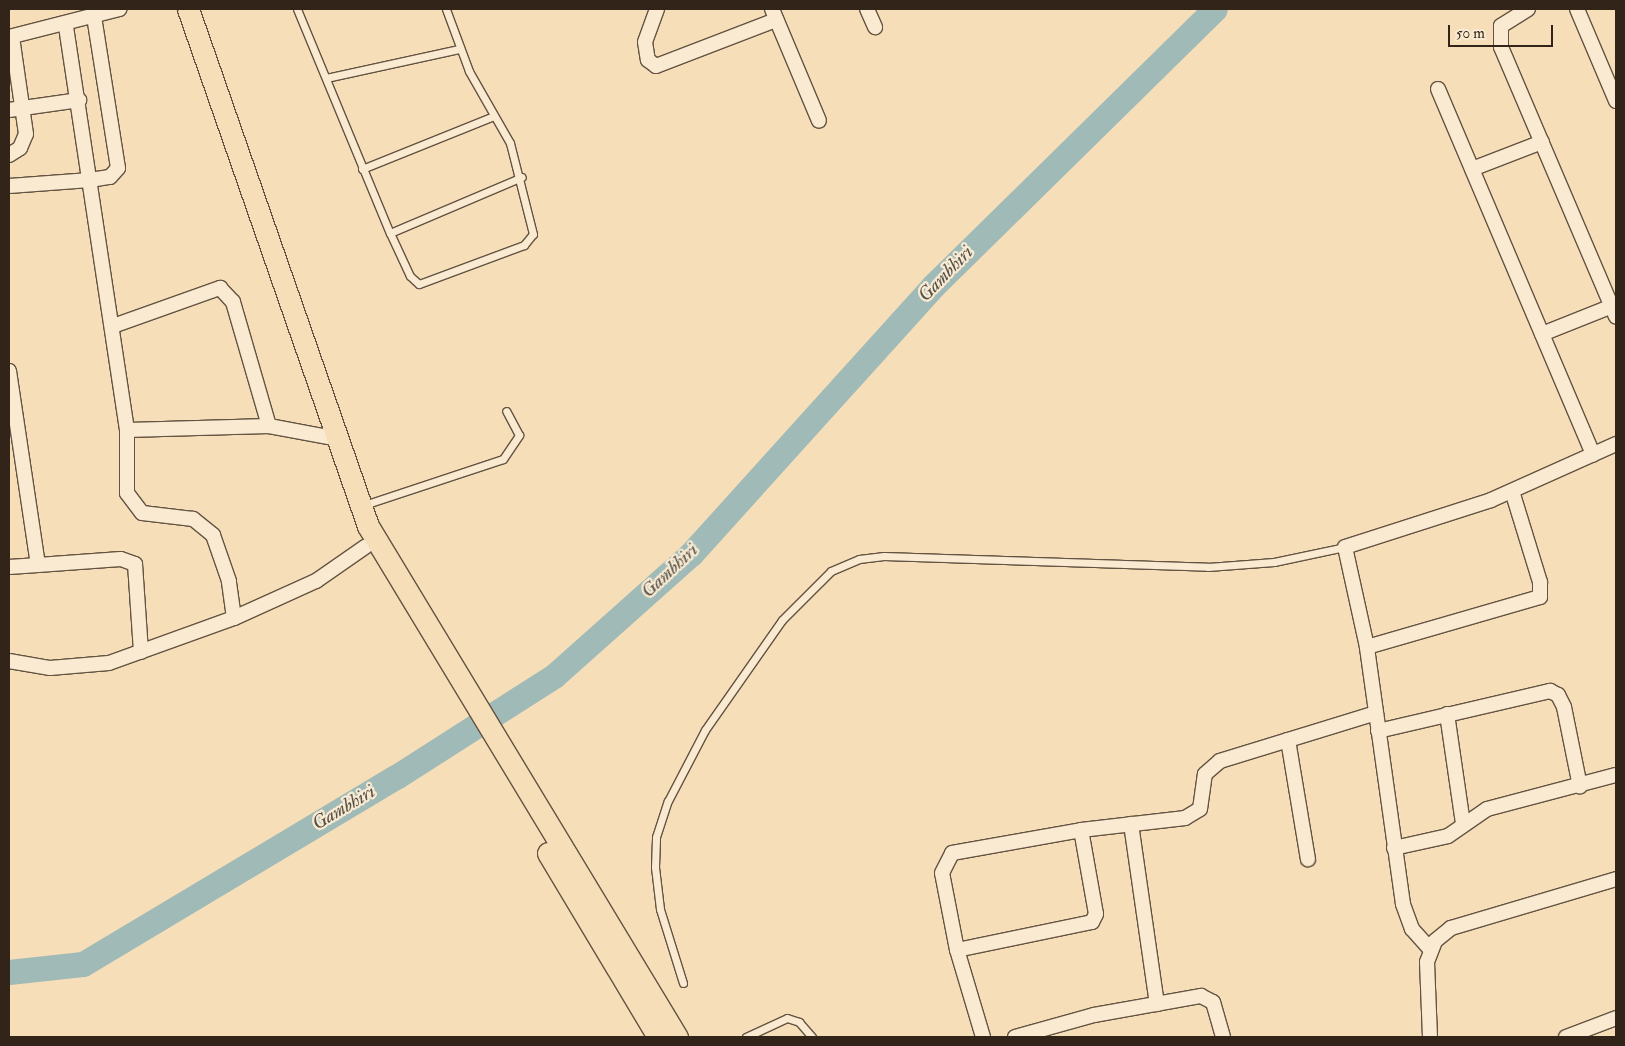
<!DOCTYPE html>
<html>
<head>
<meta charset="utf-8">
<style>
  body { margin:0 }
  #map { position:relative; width:1625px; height:1046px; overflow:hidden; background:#f6dfb8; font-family:"IM FELL Double Pica",serif }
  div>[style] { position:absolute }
  .river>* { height:25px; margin:-12.5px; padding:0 12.5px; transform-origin:12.5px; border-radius:12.5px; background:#a0bab8 }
  .roads { filter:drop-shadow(1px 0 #645342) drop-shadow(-1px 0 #645342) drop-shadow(0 1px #645342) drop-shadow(0 -1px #645342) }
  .lane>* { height:7px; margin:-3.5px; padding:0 3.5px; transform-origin:3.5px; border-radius:3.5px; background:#f9ead1 }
  .street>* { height:14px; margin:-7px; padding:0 7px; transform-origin:7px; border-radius:7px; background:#f9ead1 }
  .primary>* { height:21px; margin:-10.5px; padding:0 10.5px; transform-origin:10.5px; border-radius:10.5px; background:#f6dfb8 }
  span { translate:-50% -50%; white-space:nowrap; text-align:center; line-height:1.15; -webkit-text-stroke:4.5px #f9ead1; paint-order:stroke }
  .water-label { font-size:19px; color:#545149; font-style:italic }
  .frame { position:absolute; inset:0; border:10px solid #33241a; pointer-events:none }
  .scale { position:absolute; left:1448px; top:25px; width:105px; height:22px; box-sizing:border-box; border:2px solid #33241a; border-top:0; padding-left:6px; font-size:15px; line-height:18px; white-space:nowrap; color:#33241a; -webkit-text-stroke:4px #f9ead1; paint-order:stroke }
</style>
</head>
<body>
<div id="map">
  <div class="river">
    <div style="left:9px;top:972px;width:74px;rotate:-6.2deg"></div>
    <div style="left:83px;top:964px;width:365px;rotate:-30.9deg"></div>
    <div style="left:396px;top:777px;width:188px;rotate:-32.6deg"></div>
    <div style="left:554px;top:676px;width:183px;rotate:-41.7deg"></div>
    <div style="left:691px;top:554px;width:361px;rotate:-47.9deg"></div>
    <div style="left:933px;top:286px;width:395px;rotate:-44.5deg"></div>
  </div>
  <div class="roads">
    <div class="lane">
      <div style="left:297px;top:9px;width:243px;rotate:67.5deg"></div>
      <div style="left:390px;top:233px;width:47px;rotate:65.1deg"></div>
      <div style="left:410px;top:276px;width:12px;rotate:42deg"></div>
      <div style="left:419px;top:284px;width:112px;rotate:-20.4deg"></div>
      <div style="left:524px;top:245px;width:14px;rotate:-51deg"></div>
      <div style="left:533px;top:234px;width:94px;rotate:-104.2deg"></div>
      <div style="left:510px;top:143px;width:83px;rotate:-119.7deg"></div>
      <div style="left:469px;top:71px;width:66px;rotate:-110.4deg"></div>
      <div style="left:326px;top:78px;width:136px;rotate:-12.3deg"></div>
      <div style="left:362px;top:169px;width:142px;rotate:-21.9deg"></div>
      <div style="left:390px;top:233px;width:143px;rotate:-23deg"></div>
      <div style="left:364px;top:505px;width:146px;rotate:-18.3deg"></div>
      <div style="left:503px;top:459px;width:29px;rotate:-56deg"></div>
      <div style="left:519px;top:435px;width:27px;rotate:-118deg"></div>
      <div style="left:683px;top:983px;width:77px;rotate:-107.3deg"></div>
      <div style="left:660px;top:909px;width:42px;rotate:-96.8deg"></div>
      <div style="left:655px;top:867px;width:30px;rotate:-88deg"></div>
      <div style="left:656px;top:837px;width:38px;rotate:-72deg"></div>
      <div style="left:668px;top:801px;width:80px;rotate:-62.5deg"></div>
      <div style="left:705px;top:730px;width:134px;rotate:-55deg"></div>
      <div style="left:782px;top:620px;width:69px;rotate:-45deg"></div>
      <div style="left:831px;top:571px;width:30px;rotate:-23deg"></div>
      <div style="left:859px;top:559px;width:25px;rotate:-7deg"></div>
      <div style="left:884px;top:556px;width:324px;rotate:1.9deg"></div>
      <div style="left:1208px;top:567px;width:66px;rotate:-4.3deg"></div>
      <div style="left:1274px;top:562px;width:73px;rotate:-11.9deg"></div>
      <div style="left:746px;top:1037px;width:45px;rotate:-24.9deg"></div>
      <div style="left:787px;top:1018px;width:13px;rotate:18deg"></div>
      <div style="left:799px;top:1022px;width:20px;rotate:49deg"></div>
    </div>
    <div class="street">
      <div style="left:657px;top:9px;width:35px;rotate:110deg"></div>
      <div style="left:645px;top:42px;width:18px;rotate:81deg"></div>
      <div style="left:648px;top:60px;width:10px;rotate:37deg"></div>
      <div style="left:656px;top:66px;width:129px;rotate:-21deg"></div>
      <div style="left:772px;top:9px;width:121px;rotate:67.2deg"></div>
      <div style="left:867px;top:9px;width:20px;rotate:66deg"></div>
      <div style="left:1528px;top:9px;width:32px;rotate:148deg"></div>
      <div style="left:1501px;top:26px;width:21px;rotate:90deg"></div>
      <div style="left:1501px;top:47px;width:293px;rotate:66.9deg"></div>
      <div style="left:1577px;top:9px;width:100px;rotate:67deg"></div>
      <div style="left:9px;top:37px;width:114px;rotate:-14.3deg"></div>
      <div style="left:1438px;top:89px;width:397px;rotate:67deg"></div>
      <div style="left:9px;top:110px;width:71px;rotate:-8.1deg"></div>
      <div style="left:9px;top:155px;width:13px;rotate:-32deg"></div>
      <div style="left:20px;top:148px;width:15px;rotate:-67deg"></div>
      <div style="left:26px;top:134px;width:98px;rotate:-98.2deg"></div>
      <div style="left:1472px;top:169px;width:75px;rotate:-21.1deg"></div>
      <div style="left:9px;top:186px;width:81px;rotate:-4.2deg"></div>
      <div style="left:90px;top:180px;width:20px;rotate:-9deg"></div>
      <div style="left:110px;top:177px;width:12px;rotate:-48deg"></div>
      <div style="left:118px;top:168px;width:153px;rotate:-99deg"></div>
      <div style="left:113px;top:326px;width:114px;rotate:-19.6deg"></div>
      <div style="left:220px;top:288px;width:19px;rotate:47deg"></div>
      <div style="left:233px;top:302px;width:129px;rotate:73.8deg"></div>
      <div style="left:1542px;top:334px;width:75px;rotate:-21.8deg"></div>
      <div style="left:9px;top:371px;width:196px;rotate:81.5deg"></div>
      <div style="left:38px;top:565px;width:29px;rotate:176deg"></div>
      <div style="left:127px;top:430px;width:142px;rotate:-1.6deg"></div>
      <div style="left:269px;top:426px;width:66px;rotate:10.5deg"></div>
      <div style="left:38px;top:565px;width:83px;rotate:-4.1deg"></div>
      <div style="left:121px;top:559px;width:15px;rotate:20deg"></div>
      <div style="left:135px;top:564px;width:88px;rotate:86.1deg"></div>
      <div style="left:234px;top:618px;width:90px;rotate:-24.3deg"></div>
      <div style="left:316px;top:581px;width:60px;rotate:-34.8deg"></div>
      <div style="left:1367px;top:647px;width:180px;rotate:-16.1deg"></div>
      <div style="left:1540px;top:597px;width:15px;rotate:-90deg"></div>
      <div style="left:1540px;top:582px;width:95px;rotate:-107.1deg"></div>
      <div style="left:9px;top:661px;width:42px;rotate:9.7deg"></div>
      <div style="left:50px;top:668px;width:59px;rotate:-4.8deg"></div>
      <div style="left:109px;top:663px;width:133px;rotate:-19.8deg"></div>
      <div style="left:234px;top:618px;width:37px;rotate:-98deg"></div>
      <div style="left:229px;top:581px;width:49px;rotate:-109.2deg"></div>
      <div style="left:213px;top:535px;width:26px;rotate:-141deg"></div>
      <div style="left:193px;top:519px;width:51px;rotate:-173.3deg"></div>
      <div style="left:142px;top:513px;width:25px;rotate:-127deg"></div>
      <div style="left:127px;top:493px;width:63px;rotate:-90deg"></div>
      <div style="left:127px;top:430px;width:410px;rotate:-98.6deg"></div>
      <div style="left:1447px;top:714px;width:111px;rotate:81.7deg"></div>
      <div style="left:1378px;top:731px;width:177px;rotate:-13.1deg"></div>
      <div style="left:1550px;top:691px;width:9px;rotate:27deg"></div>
      <div style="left:1558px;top:695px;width:13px;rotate:63deg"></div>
      <div style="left:1564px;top:707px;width:81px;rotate:78.6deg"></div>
      <div style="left:1288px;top:740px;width:121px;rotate:80.5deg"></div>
      <div style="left:1131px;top:824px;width:182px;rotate:81.8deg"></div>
      <div style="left:1394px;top:848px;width:55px;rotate:-12.5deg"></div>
      <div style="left:1448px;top:836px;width:47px;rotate:-34.7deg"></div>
      <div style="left:1487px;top:809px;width:133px;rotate:-14.8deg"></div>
      <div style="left:1430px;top:949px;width:27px;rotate:-132deg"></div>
      <div style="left:1412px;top:929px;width:27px;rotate:-110deg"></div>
      <div style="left:1403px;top:904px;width:260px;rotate:-98deg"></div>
      <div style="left:1367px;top:647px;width:102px;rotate:-102.4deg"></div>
      <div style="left:1345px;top:547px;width:153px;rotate:-17.8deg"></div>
      <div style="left:1491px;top:500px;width:137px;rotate:-24.1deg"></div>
      <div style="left:957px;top:950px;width:78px;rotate:-101deg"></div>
      <div style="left:942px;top:873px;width:22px;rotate:-63deg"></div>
      <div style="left:952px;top:853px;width:131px;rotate:-10.1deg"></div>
      <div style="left:1081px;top:830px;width:105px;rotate:-6.6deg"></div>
      <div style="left:1185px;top:818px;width:17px;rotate:-31deg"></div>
      <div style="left:1200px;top:809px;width:35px;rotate:-82deg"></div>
      <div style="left:1205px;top:774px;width:20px;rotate:-41deg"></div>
      <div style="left:1220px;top:761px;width:163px;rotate:-17.1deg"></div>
      <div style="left:983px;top:1037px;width:91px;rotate:-106.6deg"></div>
      <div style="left:957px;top:950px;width:138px;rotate:-11.7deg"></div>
      <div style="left:1092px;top:922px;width:9px;rotate:-63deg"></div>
      <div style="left:1096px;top:914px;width:85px;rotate:-100.1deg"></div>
      <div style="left:1015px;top:1037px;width:82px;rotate:-15.6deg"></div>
      <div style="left:1094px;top:1015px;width:109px;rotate:-10.1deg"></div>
      <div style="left:1201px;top:996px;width:13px;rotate:27deg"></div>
      <div style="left:1213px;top:1002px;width:36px;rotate:74deg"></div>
      <div style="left:1430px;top:1037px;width:75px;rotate:-92.3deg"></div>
      <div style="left:1427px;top:962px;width:22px;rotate:-69deg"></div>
      <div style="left:1435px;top:941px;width:21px;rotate:-39deg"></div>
      <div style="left:1451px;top:928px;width:172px;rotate:-16.5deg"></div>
      <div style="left:1566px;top:1037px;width:53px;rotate:-20.8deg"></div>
    </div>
    <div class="primary">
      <div style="left:188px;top:9px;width:547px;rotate:70.8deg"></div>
      <div style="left:368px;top:526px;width:597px;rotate:58.84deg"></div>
      <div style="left:548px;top:853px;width:214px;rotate:59.1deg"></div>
    </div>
  </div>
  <div class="water-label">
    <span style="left:946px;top:274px;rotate:-46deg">Gambhiri</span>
    <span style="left:670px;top:571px;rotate:-43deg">Gambhiri</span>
    <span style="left:344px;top:808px;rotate:-31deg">Gambhiri</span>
  </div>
  <div class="frame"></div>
  <div class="scale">50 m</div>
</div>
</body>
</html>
